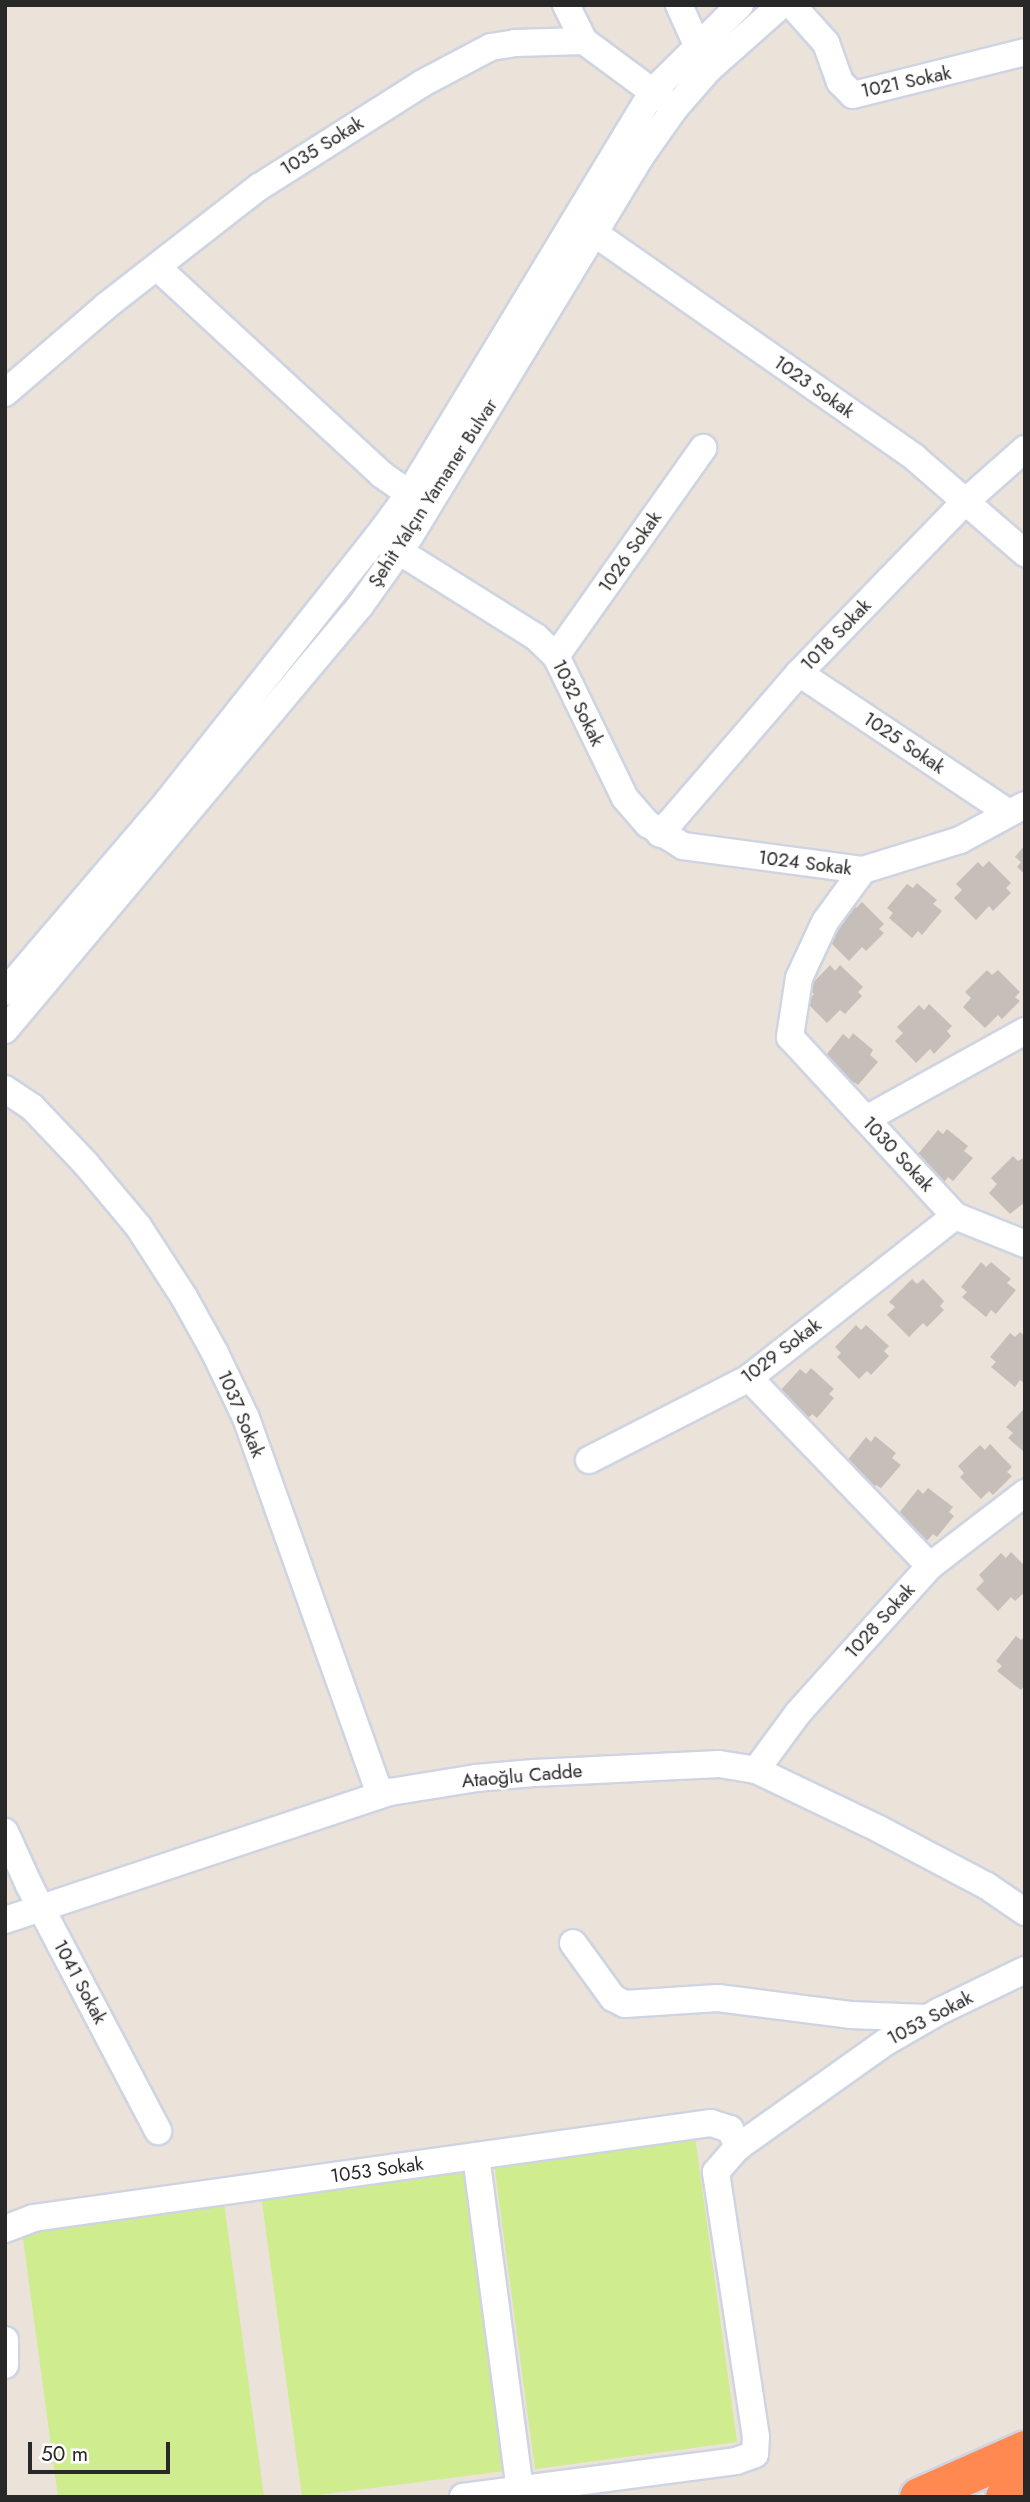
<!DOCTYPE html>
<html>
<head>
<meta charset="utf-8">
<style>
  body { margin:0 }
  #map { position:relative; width:1030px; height:2502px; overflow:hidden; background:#ebe2d9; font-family:Jost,sans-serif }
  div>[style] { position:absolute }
  .pitch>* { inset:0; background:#cfec8e }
  .building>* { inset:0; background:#c6bfb9 }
  .roads { filter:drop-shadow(2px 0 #ced4e2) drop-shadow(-2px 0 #ced4e2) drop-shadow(0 2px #ced4e2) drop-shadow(0 -2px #ced4e2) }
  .minor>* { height:26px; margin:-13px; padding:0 13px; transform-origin:13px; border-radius:13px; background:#fff }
  .highway>* { height:38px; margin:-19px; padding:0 19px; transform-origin:19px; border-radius:19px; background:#ff8951 }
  span { translate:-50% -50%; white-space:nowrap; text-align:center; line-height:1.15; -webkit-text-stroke:5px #fff; paint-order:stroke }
  .street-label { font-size:19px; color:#282828 }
  .frame { position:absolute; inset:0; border:7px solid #282828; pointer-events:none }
  .scale { position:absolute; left:28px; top:2442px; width:142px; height:32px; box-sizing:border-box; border:4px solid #282828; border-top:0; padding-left:9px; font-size:21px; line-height:24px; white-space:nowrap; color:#282828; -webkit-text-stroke:5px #fff; paint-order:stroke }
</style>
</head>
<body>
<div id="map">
  <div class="pitch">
    <div style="clip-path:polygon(695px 2137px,737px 2442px,535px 2469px,494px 2164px)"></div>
    <div style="clip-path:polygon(463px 2166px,505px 2471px,302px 2497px,261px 2194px)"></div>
    <div style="clip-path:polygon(224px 2203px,264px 2497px,58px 2497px,22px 2231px)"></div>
  </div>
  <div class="building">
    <div style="clip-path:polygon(1025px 845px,1025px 874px,1017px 867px,1021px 862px,1015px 857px)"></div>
    <div style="clip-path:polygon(989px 861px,1011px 883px,1006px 888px,1011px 893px,993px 911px,989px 906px,976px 920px,954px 898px,962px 890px,956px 884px,978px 862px,983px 867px)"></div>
    <div style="clip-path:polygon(917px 883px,937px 900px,933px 904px,942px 911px,922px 935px,918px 931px,912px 938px,889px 918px,893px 913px,887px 908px,907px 884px,913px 888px)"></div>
    <div style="clip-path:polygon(862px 902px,884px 924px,879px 929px,884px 933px,866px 951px,862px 947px,849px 961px,827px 939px,829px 925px,851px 903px,856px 908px)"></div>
    <div style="clip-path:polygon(830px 965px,835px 971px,840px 965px,863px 987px,858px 992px,862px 996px,845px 1014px,840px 1010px,827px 1023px,806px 1002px,814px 994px,808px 988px)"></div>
    <div style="clip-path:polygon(987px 970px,992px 975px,998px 970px,1020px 992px,1015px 997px,1020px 1001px,1002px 1019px,998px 1015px,985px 1028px,963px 1007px,971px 998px,965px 992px)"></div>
    <div style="clip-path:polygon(929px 1004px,952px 1026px,947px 1031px,951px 1036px,934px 1054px,930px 1049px,916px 1063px,895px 1041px,903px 1033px,897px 1027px,919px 1005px,924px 1010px)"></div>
    <div style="clip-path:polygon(853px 1033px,873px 1050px,870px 1055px,878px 1062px,858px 1085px,854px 1082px,848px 1088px,823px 1059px,843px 1034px,849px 1039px)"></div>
    <div style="clip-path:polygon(947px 1129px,968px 1146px,964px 1151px,973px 1158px,953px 1181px,948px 1177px,943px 1184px,919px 1165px,924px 1160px,918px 1154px,938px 1130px,943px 1134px)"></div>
    <div style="clip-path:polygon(1013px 1156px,1018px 1161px,1025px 1157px,1025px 1202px,1010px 1214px,989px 1193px,997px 1184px,991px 1178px)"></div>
    <div style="clip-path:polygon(981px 1262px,986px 1267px,991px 1262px,1011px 1279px,1007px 1283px,1016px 1290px,996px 1314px,991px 1310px,986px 1317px,962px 1297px,967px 1292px,961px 1287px)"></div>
    <div style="clip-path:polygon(912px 1279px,917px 1284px,923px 1279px,944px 1301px,940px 1306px,944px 1310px,927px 1327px,923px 1323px,909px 1337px,887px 1315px,895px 1307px,889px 1302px)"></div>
    <div style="clip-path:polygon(856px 1325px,861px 1330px,866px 1325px,889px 1346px,884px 1351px,889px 1356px,871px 1375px,867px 1371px,859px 1379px,837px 1357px,841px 1353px,835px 1347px)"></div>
    <div style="clip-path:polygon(1020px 1332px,1025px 1336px,1025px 1384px,1020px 1380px,1015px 1387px,991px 1367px,996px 1362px,990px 1357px,1010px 1333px,1015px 1337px)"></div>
    <div style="clip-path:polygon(811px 1368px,834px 1389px,829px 1394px,834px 1398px,817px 1418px,812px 1414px,805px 1422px,782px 1402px,786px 1397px,780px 1391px,800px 1369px,806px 1374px)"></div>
    <div style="clip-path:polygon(1025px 1408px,1025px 1453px,1008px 1438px,1013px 1433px,1006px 1427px)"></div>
    <div style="clip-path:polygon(875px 1436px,896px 1453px,892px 1458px,901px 1465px,881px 1488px,876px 1485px,871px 1491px,846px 1462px,866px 1437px,871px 1442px)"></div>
    <div style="clip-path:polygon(990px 1444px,1012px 1467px,1007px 1472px,1012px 1476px,993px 1495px,989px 1491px,981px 1499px,960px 1477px,964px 1473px,958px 1466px,980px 1445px,985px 1450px)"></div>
    <div style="clip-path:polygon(928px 1488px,953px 1507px,949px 1512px,954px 1516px,937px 1537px,933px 1534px,926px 1542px,902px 1523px,906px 1518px,899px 1513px,918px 1489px,923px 1494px)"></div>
    <div style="clip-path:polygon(1011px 1552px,1025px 1566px,1025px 1592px,1015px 1601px,1011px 1597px,998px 1611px,976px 1589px,984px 1581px,979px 1575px,1001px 1553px,1006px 1558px)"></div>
    <div style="clip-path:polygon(1016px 1636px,1021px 1640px,1025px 1636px,1025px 1685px,1021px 1690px,997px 1671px,1002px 1666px,996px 1661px)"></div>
  </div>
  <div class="roads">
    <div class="minor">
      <div style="left:566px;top:5px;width:40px;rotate:63.4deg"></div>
      <div style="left:679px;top:5px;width:44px;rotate:65.8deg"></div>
      <div style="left:792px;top:5px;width:51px;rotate:48.2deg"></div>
      <div style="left:826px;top:43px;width:41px;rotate:70.3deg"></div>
      <div style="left:840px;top:82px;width:18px;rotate:45deg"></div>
      <div style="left:853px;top:95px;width:177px;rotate:-14deg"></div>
      <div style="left:580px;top:223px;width:408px;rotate:35deg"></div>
      <div style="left:914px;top:457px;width:147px;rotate:40.9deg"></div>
      <div style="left:157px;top:267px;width:305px;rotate:42.7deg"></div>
      <div style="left:381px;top:474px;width:52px;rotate:34.9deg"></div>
      <div style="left:5px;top:393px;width:133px;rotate:-40.7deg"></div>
      <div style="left:106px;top:306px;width:194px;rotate:-37.9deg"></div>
      <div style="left:259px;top:187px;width:192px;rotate:-32.4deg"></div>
      <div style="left:421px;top:84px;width:79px;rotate:-27.9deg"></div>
      <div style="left:491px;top:47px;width:24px;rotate:-9deg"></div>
      <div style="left:515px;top:43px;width:69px;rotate:-1.7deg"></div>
      <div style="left:584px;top:41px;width:101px;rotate:36.5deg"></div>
      <div style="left:386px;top:543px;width:177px;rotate:32.1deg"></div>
      <div style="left:536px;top:637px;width:28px;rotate:44deg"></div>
      <div style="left:556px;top:656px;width:158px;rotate:64.1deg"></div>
      <div style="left:625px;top:798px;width:35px;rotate:49deg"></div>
      <div style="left:648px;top:824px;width:41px;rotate:32.2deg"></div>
      <div style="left:683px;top:846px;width:182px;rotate:7.6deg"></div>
      <div style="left:863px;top:870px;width:102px;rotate:-17.2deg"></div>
      <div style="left:960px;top:840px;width:74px;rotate:-28.3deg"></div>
      <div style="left:556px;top:656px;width:255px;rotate:-54.7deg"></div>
      <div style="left:799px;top:673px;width:252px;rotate:33.7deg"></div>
      <div style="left:660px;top:834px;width:213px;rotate:-49.2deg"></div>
      <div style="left:799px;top:673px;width:238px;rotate:-45.9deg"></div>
      <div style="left:965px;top:502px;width:80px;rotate:-41.5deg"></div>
      <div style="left:863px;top:870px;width:64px;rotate:126.2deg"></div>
      <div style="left:825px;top:922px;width:62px;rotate:114.9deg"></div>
      <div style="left:799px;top:978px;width:60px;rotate:98.7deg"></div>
      <div style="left:790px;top:1037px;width:243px;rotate:47.3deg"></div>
      <div style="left:955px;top:1216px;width:75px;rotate:21.8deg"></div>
      <div style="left:5px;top:992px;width:250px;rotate:-49.5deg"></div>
      <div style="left:167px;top:802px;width:340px;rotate:-51.6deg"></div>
      <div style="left:378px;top:536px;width:52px;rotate:-53.6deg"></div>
      <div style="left:409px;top:494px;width:470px;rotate:-58.8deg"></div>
      <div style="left:652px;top:92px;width:124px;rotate:-44.7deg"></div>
      <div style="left:5px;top:1030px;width:553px;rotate:-50.06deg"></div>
      <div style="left:360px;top:606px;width:86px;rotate:-54.5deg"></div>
      <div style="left:410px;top:536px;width:445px;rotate:-58.7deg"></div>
      <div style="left:641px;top:156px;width:59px;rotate:-54.7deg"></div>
      <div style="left:675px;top:108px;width:52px;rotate:-48.9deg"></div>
      <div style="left:709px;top:69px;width:96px;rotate:-41.6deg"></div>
      <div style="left:5px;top:1089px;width:32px;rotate:34deg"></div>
      <div style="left:32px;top:1107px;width:79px;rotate:46.5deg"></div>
      <div style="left:86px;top:1164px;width:81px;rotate:50deg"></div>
      <div style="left:138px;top:1226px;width:85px;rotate:57.1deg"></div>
      <div style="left:184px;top:1297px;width:64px;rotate:61deg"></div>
      <div style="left:215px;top:1353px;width:72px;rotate:64.5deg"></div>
      <div style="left:246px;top:1418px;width:400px;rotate:70.4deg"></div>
      <div style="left:866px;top:1119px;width:182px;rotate:-29deg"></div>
      <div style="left:749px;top:1378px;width:261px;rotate:46.1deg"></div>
      <div style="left:589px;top:1460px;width:180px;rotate:-27.1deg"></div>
      <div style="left:749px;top:1378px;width:262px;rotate:-38.2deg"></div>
      <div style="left:756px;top:1770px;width:71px;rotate:-53.6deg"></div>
      <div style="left:798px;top:1713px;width:198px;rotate:-48.1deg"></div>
      <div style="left:930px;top:1566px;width:120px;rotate:-37.5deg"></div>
      <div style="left:5px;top:1832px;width:58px;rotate:65.6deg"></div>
      <div style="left:29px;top:1885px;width:278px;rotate:62.3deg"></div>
      <div style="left:5px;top:1920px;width:406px;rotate:-18.4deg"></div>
      <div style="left:390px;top:1792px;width:87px;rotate:-9.2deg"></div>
      <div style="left:476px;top:1778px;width:58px;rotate:-4.9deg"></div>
      <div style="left:534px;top:1773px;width:185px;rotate:-2.8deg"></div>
      <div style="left:719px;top:1764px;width:37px;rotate:9deg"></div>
      <div style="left:756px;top:1770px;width:136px;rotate:25.6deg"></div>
      <div style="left:879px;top:1829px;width:122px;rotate:27.8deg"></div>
      <div style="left:987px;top:1886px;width:46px;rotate:34.4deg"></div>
      <div style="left:573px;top:1943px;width:68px;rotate:54deg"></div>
      <div style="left:613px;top:1998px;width:13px;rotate:27deg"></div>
      <div style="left:625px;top:2004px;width:93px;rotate:-3.7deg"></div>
      <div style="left:718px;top:1998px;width:133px;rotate:7.3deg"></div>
      <div style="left:850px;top:2015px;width:76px;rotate:2.3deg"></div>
      <div style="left:476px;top:2156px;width:336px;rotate:82.5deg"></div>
      <div style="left:5px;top:2229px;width:30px;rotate:-21deg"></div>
      <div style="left:33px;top:2218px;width:685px;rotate:-7.98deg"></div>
      <div style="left:711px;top:2123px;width:20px;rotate:18deg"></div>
      <div style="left:730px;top:2129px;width:20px;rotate:66deg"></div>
      <div style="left:5px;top:2340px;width:25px;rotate:90deg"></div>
      <div style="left:463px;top:2497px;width:275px;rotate:-7.5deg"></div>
      <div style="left:736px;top:2461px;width:20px;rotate:-20deg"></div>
      <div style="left:755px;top:2454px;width:17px;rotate:-87deg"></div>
      <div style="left:756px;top:2437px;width:268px;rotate:-98.6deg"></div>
      <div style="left:716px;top:2172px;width:33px;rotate:-49deg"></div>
      <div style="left:738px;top:2147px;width:181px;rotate:-35.4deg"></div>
      <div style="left:886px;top:2042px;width:62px;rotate:-29.9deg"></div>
      <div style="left:940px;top:2011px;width:94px;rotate:-25.8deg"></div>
    </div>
    <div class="highway">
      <div style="left:919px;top:2497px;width:116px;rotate:-23.9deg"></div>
      <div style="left:1005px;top:2497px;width:22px;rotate:-22deg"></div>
    </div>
  </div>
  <div class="street-label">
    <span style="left:906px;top:82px;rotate:-12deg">1021 Sokak</span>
    <span style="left:322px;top:146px;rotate:-32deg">1035 Sokak</span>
    <span style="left:814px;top:387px;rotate:35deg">1023 Sokak</span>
    <span style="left:433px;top:493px;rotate:-57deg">Şehit Yalçın Yamaner Bulvar</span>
    <span style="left:630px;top:552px;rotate:-55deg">1026 Sokak</span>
    <span style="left:836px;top:635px;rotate:-46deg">1018 Sokak</span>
    <span style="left:578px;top:703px;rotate:64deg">1032 Sokak</span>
    <span style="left:904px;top:743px;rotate:34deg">1025 Sokak</span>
    <span style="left:805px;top:863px;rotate:7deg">1024 Sokak</span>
    <span style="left:898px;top:1154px;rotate:47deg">1030 Sokak</span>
    <span style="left:781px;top:1351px;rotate:-37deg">1029 Sokak</span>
    <span style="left:241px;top:1414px;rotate:67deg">1037 Sokak</span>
    <span style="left:880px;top:1621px;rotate:-48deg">1028 Sokak</span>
    <span style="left:522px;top:1776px;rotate:-5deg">Ataoğlu Cadde</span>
    <span style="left:80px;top:1982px;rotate:62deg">1041 Sokak</span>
    <span style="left:930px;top:2018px;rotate:-28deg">1053 Sokak</span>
    <span style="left:377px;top:2170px;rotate:-8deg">1053 Sokak</span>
  </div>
  <div class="frame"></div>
  <div class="scale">50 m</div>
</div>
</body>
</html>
